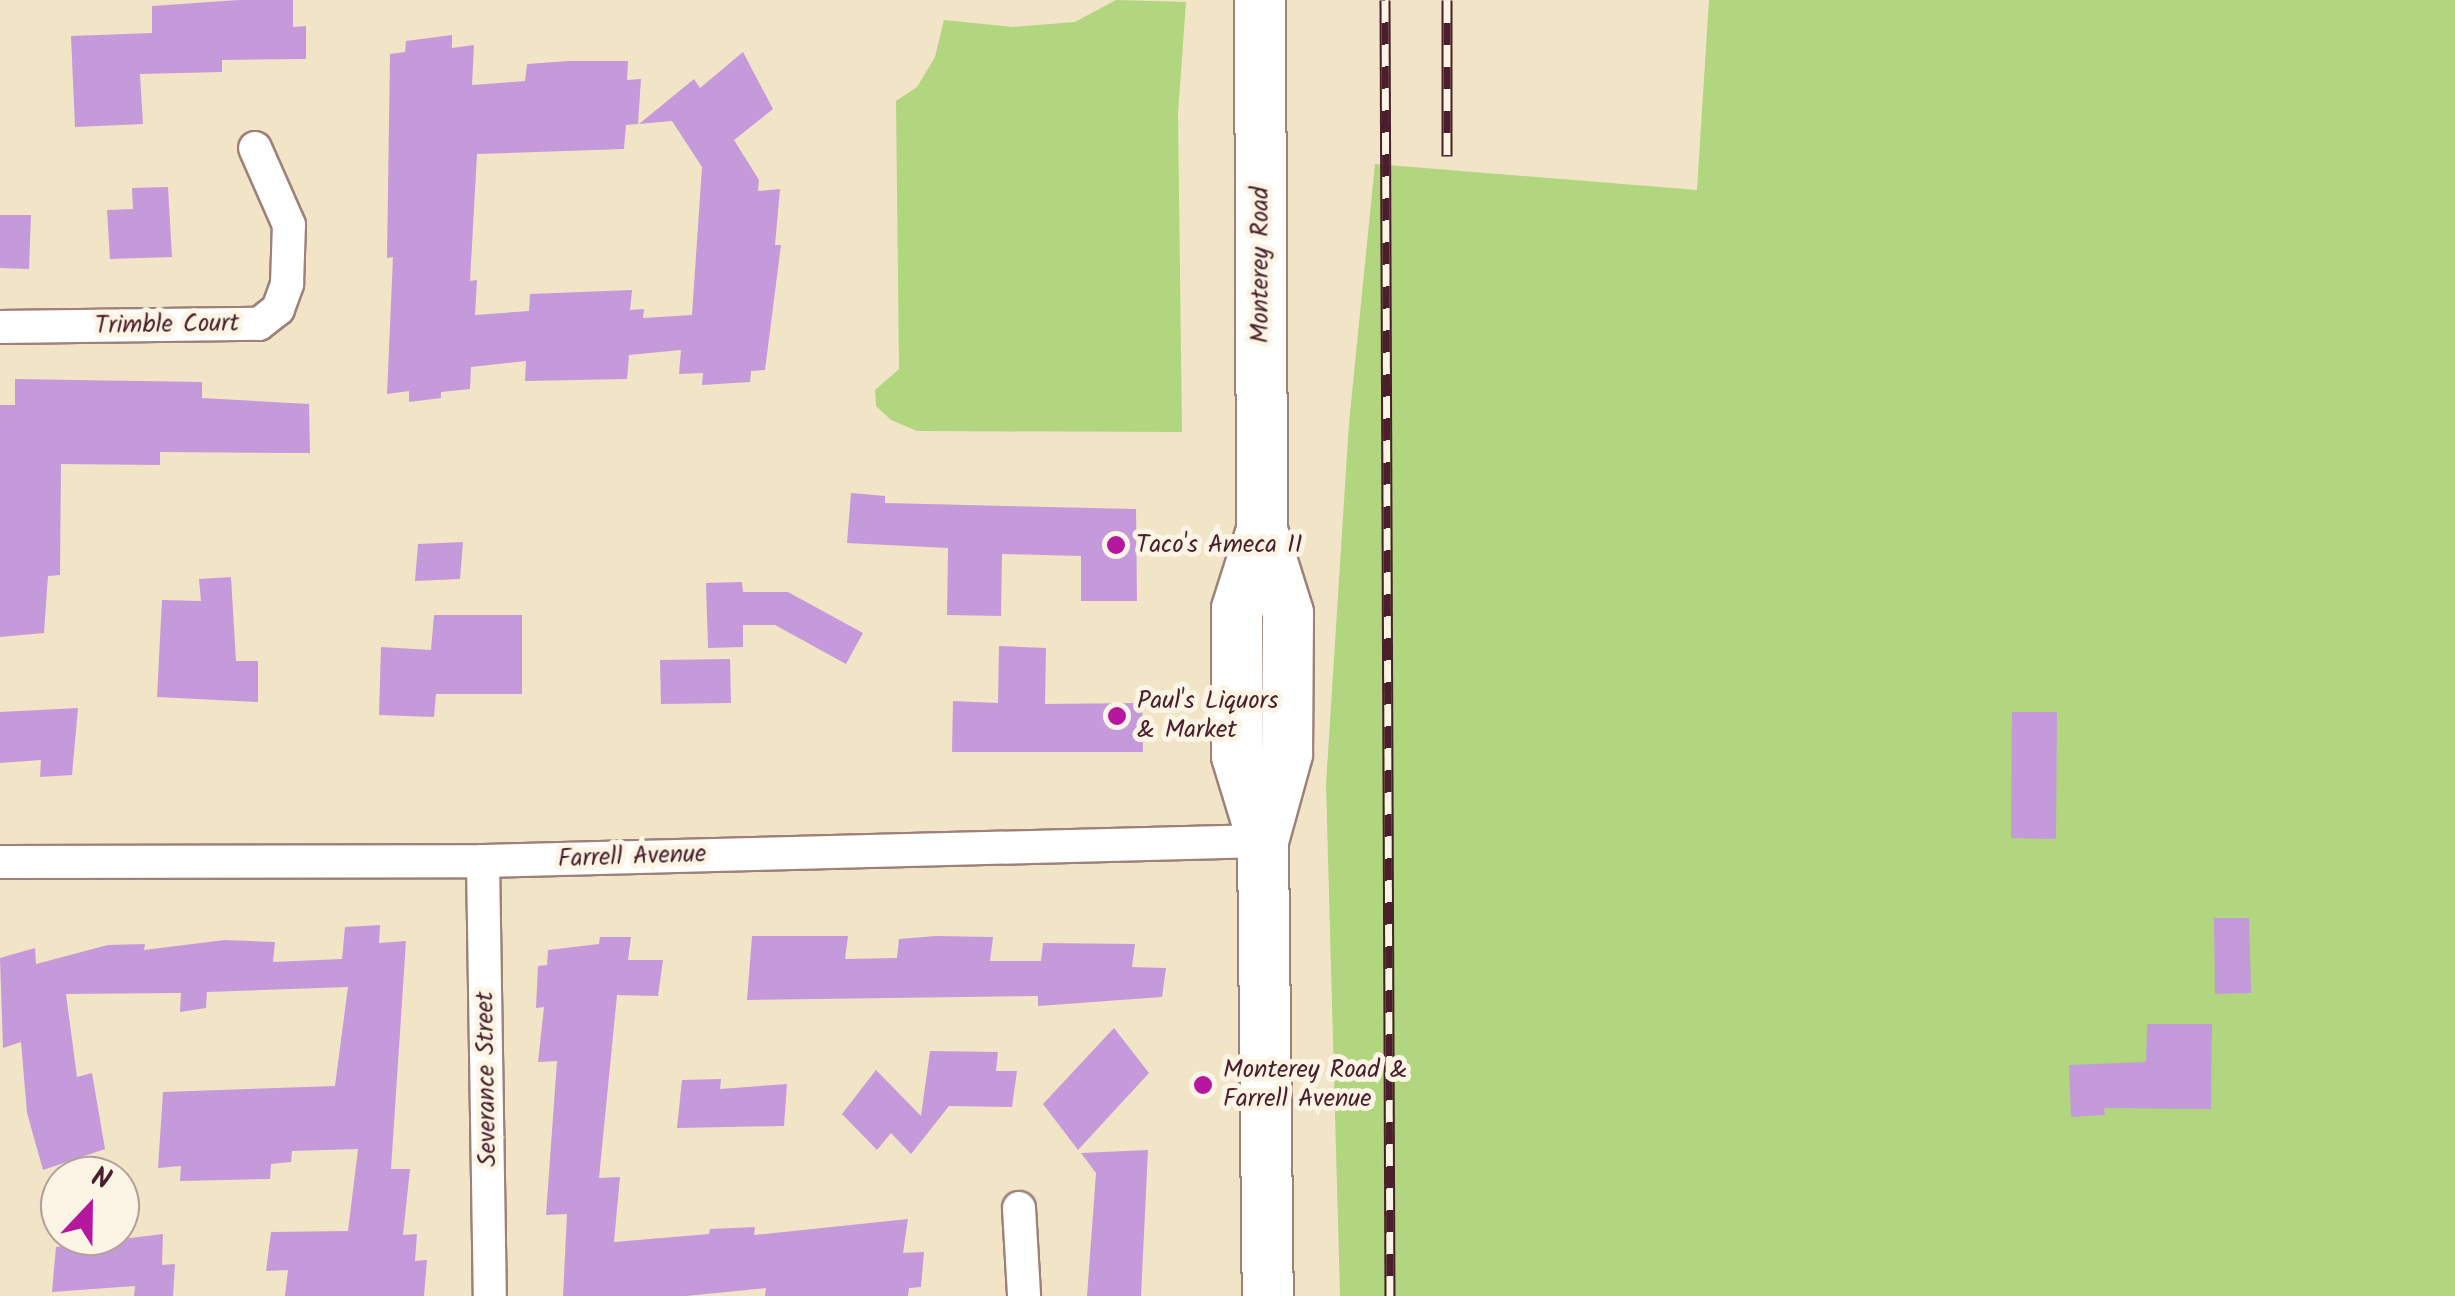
<!DOCTYPE html>
<html>
<head>
<meta charset="utf-8">
<style>
  body { margin:0 }
  #map { position:relative; width:2455px; height:1296px; overflow:hidden; background:#f2e4c7; font-family:Kalam,sans-serif }
  div>[style] { position:absolute }
  .green>* { inset:0; background:#b1d67f }
  .building>* { inset:0; background:#c59ada }
  .roads { filter:drop-shadow(2px 0 #9e8279) drop-shadow(-2px 0 #9e8279) drop-shadow(0 2px #9e8279) drop-shadow(0 -2px #9e8279) }
  .minor>* { height:32px; margin:-16px; padding:0 16px; transform-origin:16px; border-radius:16px; background:#fff }
  .primary>* { height:50px; margin:-25px; padding:0 25px; transform-origin:25px; border-radius:25px; background:#fff }
  .rail>* { height:11px; margin-top:-5.5px; transform-origin:0; background:repeating-linear-gradient(90deg,#fcf5e5 0 22px,#4a1f2b 0 44px); box-sizing:border-box; border-block:2px solid #4a1f2b }
  .dots>* { width:28px; height:28px; translate:-50% -50%; box-sizing:border-box; border:5px solid #fcf5e5; border-radius:50% }
  span { translate:-50% -50%; white-space:nowrap; text-align:center; line-height:1.15; -webkit-text-stroke:10px #fcf5e5; paint-order:stroke }
  .street-label { font-size:25px; color:#4a1f2b }
  .poi-label { font-size:25px; color:#4a1f2b }
  .left { translate:0 -50%; text-align:left }
  .north { position:absolute; left:40px; top:1156px; width:100px; height:100px; box-sizing:border-box; background:#fcf5e5; border:2px solid #b59f9b; border-radius:50%; rotate:22deg; font-size:28px; font-weight:700; line-height:40px; text-align:center; color:#4a1f2b }
  .north::after { content:''; display:block; margin:auto; width:35px; height:45px; background:#b5179e; clip-path:polygon(50% 0,100% 100%,50% 72%,0 100%) }
</style>
</head>
<body>
<div id="map">
  <div class="green">
    <div style="clip-path:polygon(1116px 0,1186px 2px,1178px 113px,1182px 432px,917px 431px,891px 420px,876px 406px,875px 390px,899px 369px,896px 101px,917px 87px,935px 57px,944px 20px,1013px 27px,1075px 22px)"></div>
    <div style="clip-path:polygon(1709px 0,2455px 0,2455px 1296px,1340px 1296px,1326px 784px,1349px 423px,1375px 164px,1697px 190px)"></div>
  </div>
  <div class="building">
    <div style="clip-path:polygon(239px 0,293px 0,293px 27px,306px 26px,306px 59px,222px 60px,222px 72px,140px 74px,143px 124px,75px 127px,71px 36px,152px 33px,152px 6px)"></div>
    <div style="clip-path:polygon(452px 35px,452px 48px,474px 45px,472px 85px,525px 81px,527px 64px,569px 61px,628px 61px,627px 80px,641px 79px,638px 124px,626px 125px,624px 149px,477px 154px,470px 281px,477px 280px,475px 315px,529px 311px,530px 294px,632px 290px,630px 310px,644px 309px,643px 318px,692px 315px,702px 167px,672px 121px,639px 124px,694px 79px,700px 88px,743px 52px,773px 109px,734px 140px,759px 180px,758px 191px,780px 189px,775px 245px,781px 245px,765px 370px,751px 371px,750px 382px,702px 385px,703px 373px,679px 374px,681px 350px,629px 355px,627px 379px,525px 381px,526px 361px,471px 367px,470px 389px,441px 392px,441px 398px,409px 402px,409px 391px,387px 394px,393px 257px,387px 258px,390px 54px,405px 52px,406px 41px)"></div>
    <div style="clip-path:polygon(168px 187px,172px 257px,110px 259px,107px 210px,133px 209px,132px 188px)"></div>
    <div style="clip-path:polygon(0 215px,31px 215px,29px 269px,0 268px)"></div>
    <div style="clip-path:polygon(15px 379px,202px 382px,202px 398px,309px 404px,310px 453px,160px 452px,160px 465px,61px 464px,60px 575px,48px 576px,44px 633px,0 637px,0 405px,15px 405px)"></div>
    <div style="clip-path:polygon(851px 493px,885px 496px,885px 503px,1136px 509px,1137px 601px,1081px 601px,1081px 556px,1002px 554px,1001px 616px,947px 615px,948px 548px,847px 543px)"></div>
    <div style="clip-path:polygon(463px 542px,460px 579px,415px 581px,418px 544px)"></div>
    <div style="clip-path:polygon(231px 577px,236px 661px,258px 661px,258px 702px,157px 697px,162px 600px,201px 601px,199px 579px)"></div>
    <div style="clip-path:polygon(742px 582px,743px 592px,788px 592px,863px 633px,846px 664px,775px 625px,743px 625px,743px 647px,708px 648px,706px 583px)"></div>
    <div style="clip-path:polygon(434px 615px,522px 615px,522px 694px,436px 694px,434px 717px,379px 715px,381px 647px,431px 650px)"></div>
    <div style="clip-path:polygon(999px 646px,1046px 648px,1045px 704px,1142px 703px,1143px 752px,952px 752px,953px 701px,998px 703px)"></div>
    <div style="clip-path:polygon(730px 659px,731px 703px,661px 704px,660px 660px)"></div>
    <div style="clip-path:polygon(78px 708px,72px 775px,40px 777px,41px 760px,0 763px,0 712px)"></div>
    <div style="clip-path:polygon(2012px 712px,2057px 712px,2056px 839px,2011px 838px)"></div>
    <div style="clip-path:polygon(2214px 918px,2249px 918px,2251px 993px,2215px 994px)"></div>
    <div style="clip-path:polygon(380px 925px,379px 943px,406px 941px,391px 1169px,410px 1169px,403px 1235px,417px 1234px,415px 1261px,427px 1260px,424px 1296px,285px 1296px,288px 1270px,266px 1271px,271px 1232px,348px 1231px,358px 1149px,292px 1151px,291px 1162px,271px 1164px,270px 1179px,180px 1181px,181px 1166px,158px 1168px,163px 1092px,335px 1086px,348px 987px,207px 992px,206px 1008px,180px 1012px,181px 993px,66px 994px,77px 1077px,92px 1073px,105px 1149px,43px 1170px,27px 1113px,21px 1042px,3px 1048px,0 958px,35px 948px,36px 964px,108px 945px,145px 944px,144px 950px,225px 940px,275px 942px,273px 962px,342px 959px,345px 927px)"></div>
    <div style="clip-path:polygon(752px 936px,848px 936px,845px 959px,897px 958px,899px 939px,936px 936px,993px 937px,990px 961px,1041px 961px,1043px 943px,1135px 944px,1132px 967px,1166px 968px,1162px 997px,1038px 1006px,1038px 996px,747px 1000px)"></div>
    <div style="clip-path:polygon(600px 937px,631px 937px,628px 960px,663px 960px,658px 996px,617px 995px,599px 1178px,620px 1177px,614px 1242px,709px 1234px,710px 1229px,755px 1227px,754px 1235px,908px 1219px,903px 1253px,924px 1252px,921px 1287px,909px 1288px,908px 1296px,765px 1296px,766px 1288px,686px 1296px,563px 1296px,567px 1214px,546px 1215px,557px 1061px,538px 1062px,544px 1007px,536px 1008px,538px 966px,547px 965px,548px 950px,599px 944px)"></div>
    <div style="clip-path:polygon(2147px 1024px,2212px 1024px,2211px 1109px,2104px 1108px,2105px 1115px,2071px 1117px,2069px 1065px,2146px 1062px)"></div>
    <div style="clip-path:polygon(1114px 1028px,1149px 1073px,1078px 1150px,1043px 1104px)"></div>
    <div style="clip-path:polygon(930px 1051px,998px 1052px,996px 1071px,1017px 1071px,1012px 1107px,949px 1106px,911px 1154px,891px 1133px,877px 1150px,842px 1114px,876px 1070px,921px 1116px)"></div>
    <div style="clip-path:polygon(721px 1079px,720px 1089px,787px 1084px,784px 1126px,677px 1128px,682px 1080px)"></div>
    <div style="clip-path:polygon(1148px 1150px,1141px 1296px,1087px 1296px,1096px 1173px,1081px 1153px)"></div>
    <div style="clip-path:polygon(163px 1234px,162px 1265px,175px 1264px,173px 1296px,134px 1296px,135px 1286px,52px 1292px,56px 1247px)"></div>
  </div>
  <div class="roads">
    <div class="minor">
      <div style="left:0;top:327px;width:259px;rotate:-0.7deg"></div>
      <div style="left:259px;top:324px;width:24px;rotate:-38deg"></div>
      <div style="left:278px;top:309px;width:27px;rotate:-70deg"></div>
      <div style="left:287px;top:284px;width:59px;rotate:-88.1deg"></div>
      <div style="left:289px;top:225px;width:84px;rotate:-113.8deg"></div>
      <div style="left:483px;top:861px;width:435px;rotate:89.1deg"></div>
      <div style="left:0;top:862px;width:483px;rotate:-0.1deg"></div>
      <div style="left:483px;top:861px;width:780px;rotate:-1.47deg"></div>
      <div style="left:1019px;top:1208px;width:88px;rotate:86.7deg"></div>
    </div>
    <div class="primary">
      <div style="left:1260px;top:0;width:530px;rotate:89.78deg"></div>
      <div style="left:1262px;top:530px;width:83px;rotate:107.6deg"></div>
      <div style="left:1237px;top:609px;width:147px;rotate:90deg"></div>
      <div style="left:1237px;top:756px;width:89px;rotate:73deg"></div>
      <div style="left:1263px;top:841px;width:455px;rotate:89.4deg"></div>
      <div style="left:1262px;top:530px;width:87px;rotate:72.6deg"></div>
      <div style="left:1288px;top:613px;width:141px;rotate:90.4deg"></div>
      <div style="left:1287px;top:754px;width:90px;rotate:105.4deg"></div>
    </div>
  </div>
  <div class="rail">
    <div style="left:1385px;top:0;width:1296px;rotate:89.78deg"></div>
    <div style="left:1447px;top:0;width:156px;rotate:90deg"></div>
  </div>
  <div class="dots">
    <div style="left:1116px;top:545px;background:#b5179e"></div>
    <div style="left:1117px;top:716px;background:#b5179e"></div>
    <div style="left:1203px;top:1085px;background:#b5179e"></div>
  </div>
  <div class="street-label">
    <span style="left:1261px;top:265px;rotate:-90deg">Monterey Road</span>
    <span style="left:167px;top:325px;rotate:-1deg">Trimble Court</span>
    <span style="left:632px;top:857px;rotate:-2deg">Farrell Avenue</span>
    <span style="left:487px;top:1079px;rotate:-91deg">Severance Street</span>
  </div>
  <div class="poi-label">
    <span class="left" style="left:1136px;top:545px">Taco's Ameca II</span>
    <span class="left" style="left:1137px;top:716px">Paul's Liquors<br>&amp; Market</span>
    <span class="left" style="left:1223px;top:1085px">Monterey Road &amp;<br>Farrell Avenue</span>
  </div>
  <div class="north">N</div>
</div>
</body>
</html>
